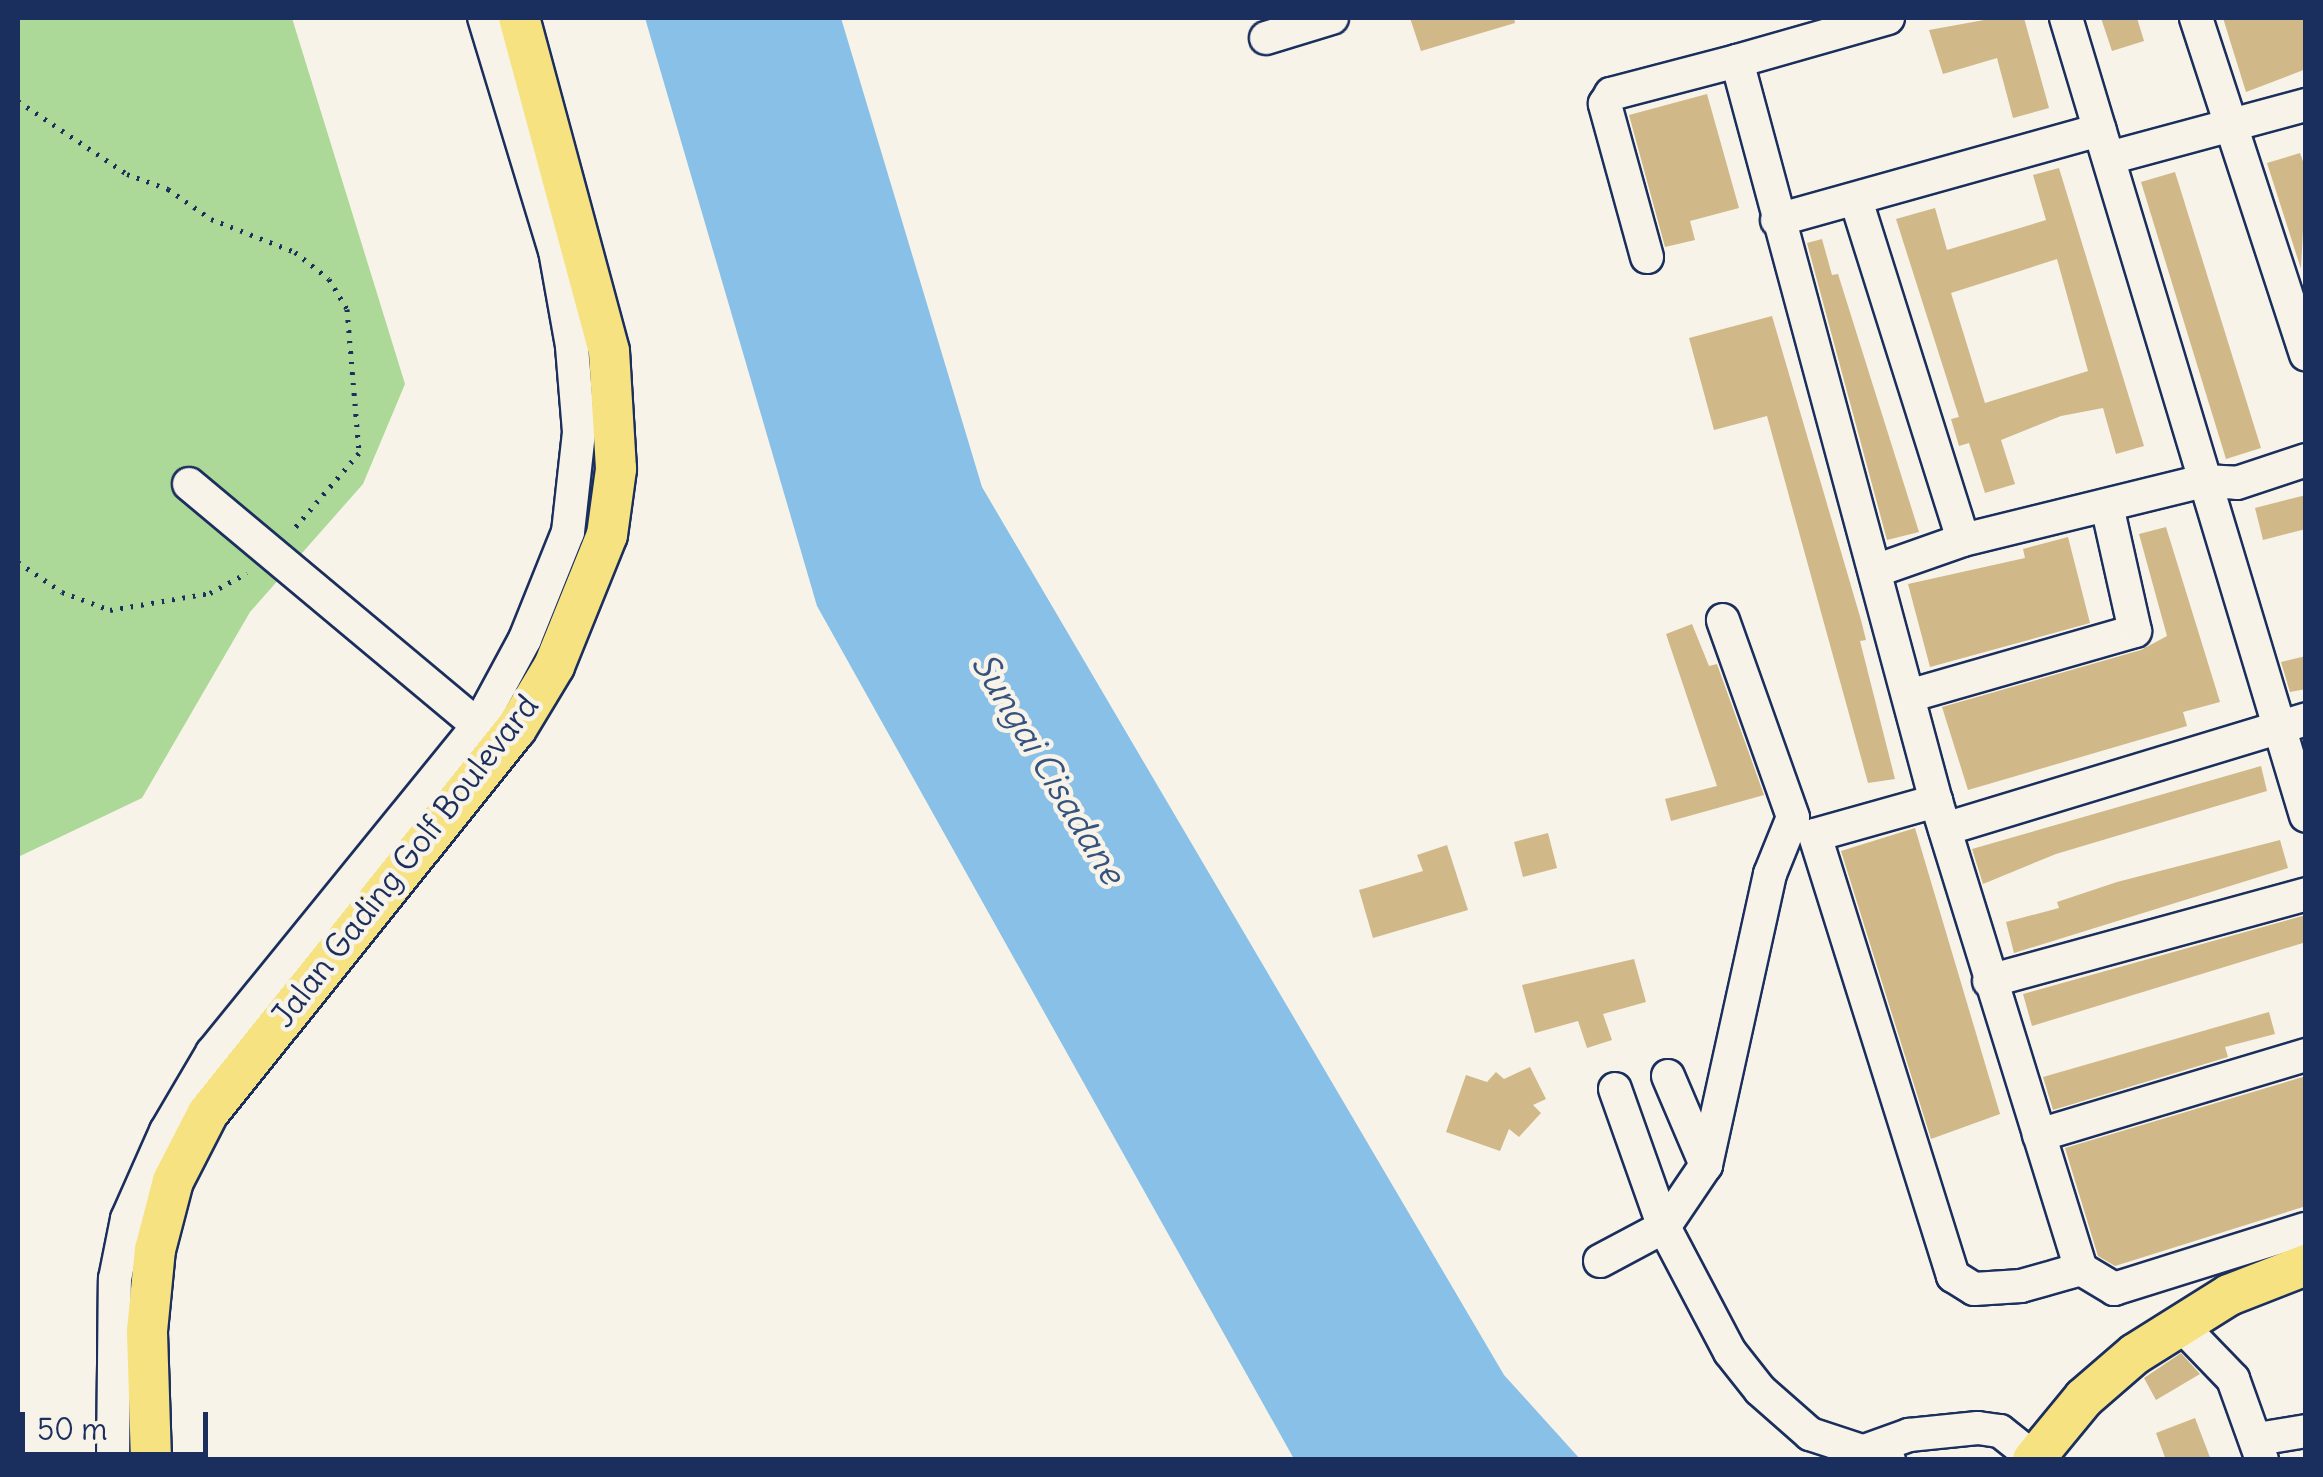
<!DOCTYPE html>
<html>
<head>
<meta charset="utf-8">
<style>
  body { margin:0 }
  #map { position:relative; width:2323px; height:1477px; overflow:hidden; background:#f7f3e8; font-family:Delius,sans-serif }
  div>[style] { position:absolute }
  .green>* { inset:0; background:#acd998 }
  .water>* { inset:0; background:#89c0e7 }
  .building>* { inset:0; background:#d1b888 }
  .path>* { height:5px; margin-top:-2.5px; transform-origin:0; background:repeating-linear-gradient(90deg,#1b2f5e 0 2.5px,transparent 0 10.5px) }
  .roads { filter:drop-shadow(2px 0 #1b2f5e) drop-shadow(-2px 0 #1b2f5e) drop-shadow(0 2px #1b2f5e) drop-shadow(0 -2px #1b2f5e) }
  .minor>* { height:32px; margin:-16px; padding:0 16px; transform-origin:16px; border-radius:16px; background:#f7f3e8 }
  .major>* { height:40px; margin:-20px; padding:0 20px; transform-origin:20px; border-radius:20px; background:#f6e281 }
  span { translate:-50% -50%; white-space:nowrap; text-align:center; line-height:1.15; -webkit-text-stroke:9px #f7f3e8; paint-order:stroke }
  .street-label { font-size:32px; color:#1b2f5e }
  .water-label { font-size:35px; color:#365380; font-style:italic }
  .frame { position:absolute; inset:0; border:20px solid #1b2f5e; pointer-events:none }
  .scale { position:absolute; left:20px; top:1412px; width:188px; height:45px; box-sizing:border-box; border:5px solid #1b2f5e; border-top:0; padding-left:12px; font-size:30px; line-height:35px; white-space:nowrap; color:#1b2f5e; -webkit-text-stroke:8px #f7f3e8; paint-order:stroke }
</style>
</head>
<body>
<div id="map">
  <div class="green">
    <div style="clip-path:polygon(18px 18px,292px 18px,405px 384px,363px 484px,250px 612px,142px 798px,18px 857px)"></div>
  </div>
  <div class="water">
    <div style="clip-path:polygon(645px 18px,841px 18px,982px 487px,1504px 1375px,1580px 1459px,1294px 1459px,817px 606px)"></div>
  </div>
  <div class="building">
    <div style="clip-path:polygon(1410px 18px,1514px 18px,1515px 23px,1421px 51px)"></div>
    <div style="clip-path:polygon(1995px 18px,2024px 18px,2049px 108px,2013px 118px,1997px 58px,1943px 74px,1929px 30px)"></div>
    <div style="clip-path:polygon(2101px 18px,2137px 18px,2144px 41px,2112px 51px)"></div>
    <div style="clip-path:polygon(2223px 18px,2306px 18px,2306px 69px,2246px 92px)"></div>
    <div style="clip-path:polygon(1707px 94px,1739px 208px,1690px 221px,1695px 240px,1665px 247px,1629px 115px)"></div>
    <div style="clip-path:polygon(2300px 153px,2306px 170px,2301px 269px,2267px 163px)"></div>
    <div style="clip-path:polygon(evenodd,2059px 168px,2144px 446px,2116px 454px,2103px 408px,2061px 416px,2001px 440px,2015px 484px,1985px 493px,1969px 443px,1959px 446px,1951px 419px,1959px 417px,1896px 219px,1935px 208px,1947px 250px,2046px 220px,2033px 175px,2059px 168px,2057px 259px,2088px 371px,1985px 403px,1951px 293px,2057px 259px)"></div>
    <div style="clip-path:polygon(2175px 172px,2261px 448px,2226px 459px,2141px 182px)"></div>
    <div style="clip-path:polygon(1822px 239px,1832px 275px,1838px 274px,1919px 532px,1887px 540px,1807px 243px)"></div>
    <div style="clip-path:polygon(1772px 316px,1861px 620px,1866px 640px,1860px 641px,1895px 779px,1868px 783px,1767px 416px,1714px 430px,1689px 338px)"></div>
    <div style="clip-path:polygon(2306px 495px,2306px 529px,2263px 540px,2255px 508px)"></div>
    <div style="clip-path:polygon(2166px 527px,2220px 702px,2183px 712px,2187px 726px,1968px 790px,1942px 707px,2141px 650px,2167px 636px,2139px 534px)"></div>
    <div style="clip-path:polygon(2068px 537px,2090px 623px,1930px 667px,1908px 584px,2025px 558px,2023px 549px)"></div>
    <div style="clip-path:polygon(1692px 624px,1709px 666px,1717px 664px,1764px 795px,1671px 821px,1665px 799px,1717px 786px,1666px 634px)"></div>
    <div style="clip-path:polygon(2306px 656px,2306px 689px,2290px 692px,2281px 662px)"></div>
    <div style="clip-path:polygon(2261px 766px,2267px 791px,2056px 854px,1983px 884px,1972px 849px)"></div>
    <div style="clip-path:polygon(1915px 828px,2000px 1114px,1931px 1139px,1841px 851px)"></div>
    <div style="clip-path:polygon(1548px 833px,1557px 868px,1523px 877px,1514px 842px)"></div>
    <div style="clip-path:polygon(2280px 840px,2288px 868px,2014px 953px,2006px 922px,2059px 908px,2057px 902px,2117px 882px)"></div>
    <div style="clip-path:polygon(1447px 845px,1468px 910px,1373px 938px,1359px 890px,1423px 871px,1417px 855px)"></div>
    <div style="clip-path:polygon(2306px 915px,2306px 942px,2032px 1026px,2023px 994px)"></div>
    <div style="clip-path:polygon(1634px 959px,1646px 1002px,1603px 1014px,1612px 1040px,1587px 1048px,1578px 1021px,1535px 1033px,1522px 985px)"></div>
    <div style="clip-path:polygon(2269px 1012px,2275px 1034px,2225px 1047px,2228px 1057px,2053px 1110px,2043px 1077px)"></div>
    <div style="clip-path:polygon(1530px 1067px,1546px 1099px,1533px 1105px,1541px 1113px,1519px 1137px,1509px 1129px,1500px 1151px,1446px 1132px,1466px 1075px,1487px 1082px,1496px 1072px,1504px 1079px)"></div>
    <div style="clip-path:polygon(2306px 1076px,2306px 1206px,2115px 1266px,2098px 1256px,2065px 1148px)"></div>
    <div style="clip-path:polygon(2181px 1353px,2200px 1374px,2156px 1400px,2144px 1378px)"></div>
    <div style="clip-path:polygon(2195px 1418px,2211px 1460px,2166px 1460px,2156px 1433px)"></div>
  </div>
  <div class="path">
    <div style="left:18px;top:101px;width:131px;rotate:33.8deg"></div>
    <div style="left:127px;top:174px;width:44px;rotate:20.1deg"></div>
    <div style="left:168px;top:189px;width:52px;rotate:34.9deg"></div>
    <div style="left:211px;top:219px;width:90px;rotate:21.4deg"></div>
    <div style="left:295px;top:252px;width:43px;rotate:38.5deg"></div>
    <div style="left:329px;top:279px;width:35px;rotate:59deg"></div>
    <div style="left:347px;top:309px;width:144px;rotate:85.2deg"></div>
    <div style="left:359px;top:453px;width:104px;rotate:130.7deg"></div>
    <div style="left:18px;top:562px;width:53px;rotate:34.3deg"></div>
    <div style="left:62px;top:592px;width:51px;rotate:20.6deg"></div>
    <div style="left:110px;top:610px;width:101px;rotate:-9.6deg"></div>
    <div style="left:210px;top:593px;width:42px;rotate:-28.4deg"></div>
  </div>
  <div class="roads">
    <div class="minor">
      <div style="left:1888px;top:18px;width:157px;rotate:164.1deg"></div>
      <div style="left:1737px;top:61px;width:766px;rotate:74.95deg"></div>
      <div style="left:1936px;top:801px;width:490px;rotate:72.8deg"></div>
      <div style="left:2081px;top:1269px;width:62px;rotate:164.2deg"></div>
      <div style="left:2021px;top:1286px;width:47px;rotate:176.3deg"></div>
      <div style="left:1974px;top:1289px;width:25px;rotate:-148deg"></div>
      <div style="left:1953px;top:1276px;width:462px;rotate:-107.4deg"></div>
      <div style="left:1815px;top:835px;width:126px;rotate:-15.7deg"></div>
      <div style="left:2066px;top:18px;width:833px;rotate:73.26deg"></div>
      <div style="left:2196px;top:18px;width:354px;rotate:71.9deg"></div>
      <div style="left:1266px;top:38px;width:69px;rotate:-16.9deg"></div>
      <div style="left:2109px;top:158px;width:204px;rotate:-15.1deg"></div>
      <div style="left:1856px;top:200px;width:356px;rotate:72.5deg"></div>
      <div style="left:1777px;top:220px;width:335px;rotate:-15.6deg"></div>
      <div style="left:1647px;top:257px;width:159px;rotate:-105.4deg"></div>
      <div style="left:1605px;top:104px;width:12px;rotate:-59deg"></div>
      <div style="left:1611px;top:94px;width:130px;rotate:-14.7deg"></div>
      <div style="left:189px;top:484px;width:377px;rotate:39.9deg"></div>
      <div style="left:1875px;top:571px;width:93px;rotate:-19.4deg"></div>
      <div style="left:1963px;top:540px;width:248px;rotate:-13.8deg"></div>
      <div style="left:2204px;top:481px;width:33px;rotate:3deg"></div>
      <div style="left:2237px;top:483px;width:73px;rotate:-18.4deg"></div>
      <div style="left:1912px;top:695px;width:232px;rotate:-16deg"></div>
      <div style="left:2135px;top:631px;width:128px;rotate:-102.6deg"></div>
      <div style="left:1945px;top:829px;width:377px;rotate:-16.9deg"></div>
      <div style="left:1989px;top:981px;width:329px;rotate:-15.3deg"></div>
      <div style="left:1668px;top:1076px;width:97px;rotate:66.9deg"></div>
      <div style="left:1615px;top:1089px;width:146px;rotate:70.5deg"></div>
      <div style="left:1664px;top:1227px;width:141px;rotate:62.2deg"></div>
      <div style="left:1730px;top:1352px;width:48px;rotate:51.7deg"></div>
      <div style="left:1760px;top:1390px;width:67px;rotate:41.3deg"></div>
      <div style="left:1810px;top:1434px;width:83px;rotate:18.2deg"></div>
      <div style="left:2039px;top:1135px;width:279px;rotate:-16.7deg"></div>
      <div style="left:1600px;top:1261px;width:72px;rotate:-28deg"></div>
      <div style="left:1664px;top:1227px;width:75px;rotate:-55.9deg"></div>
      <div style="left:1706px;top:1165px;width:298px;rotate:-77.6deg"></div>
      <div style="left:1770px;top:874px;width:61px;rotate:-68deg"></div>
      <div style="left:1793px;top:817px;width:209px;rotate:-109.6deg"></div>
      <div style="left:2081px;top:1269px;width:39px;rotate:31deg"></div>
      <div style="left:2114px;top:1289px;width:201px;rotate:-17.4deg"></div>
      <div style="left:2179px;top:1323px;width:78px;rotate:46deg"></div>
      <div style="left:2233px;top:1379px;width:86px;rotate:70.3deg"></div>
      <div style="left:2258px;top:1439px;width:49px;rotate:-9.5deg"></div>
      <div style="left:1867px;top:1450px;width:45px;rotate:-19.7deg"></div>
      <div style="left:1909px;top:1435px;width:69px;rotate:-5.8deg"></div>
      <div style="left:1978px;top:1428px;width:22px;rotate:8deg"></div>
      <div style="left:2000px;top:1431px;width:43px;rotate:38.5deg"></div>
      <div style="left:113px;top:1460px;width:181px;rotate:-89.4deg"></div>
      <div style="left:115px;top:1279px;width:61px;rotate:-78.7deg"></div>
      <div style="left:127px;top:1219px;width:96px;rotate:-66.1deg"></div>
      <div style="left:166px;top:1131px;width:91px;rotate:-59.5deg"></div>
      <div style="left:212px;top:1053px;width:422px;rotate:-50.9deg"></div>
      <div style="left:478px;top:726px;width:99px;rotate:-61.6deg"></div>
      <div style="left:525px;top:639px;width:115px;rotate:-68.1deg"></div>
      <div style="left:568px;top:532px;width:101px;rotate:-83.7deg"></div>
      <div style="left:579px;top:432px;width:86px;rotate:-94.7deg"></div>
      <div style="left:572px;top:346px;width:97px;rotate:-100.1deg"></div>
      <div style="left:555px;top:251px;width:244px;rotate:-106.9deg"></div>
    </div>
    <div class="major">
      <div style="left:151px;top:1460px;width:129px;rotate:-91.8deg"></div>
      <div style="left:147px;top:1331px;width:81px;rotate:-84.4deg"></div>
      <div style="left:155px;top:1250px;width:71px;rotate:-75.4deg"></div>
      <div style="left:173px;top:1181px;width:76px;rotate:-62.8deg"></div>
      <div style="left:208px;top:1113px;width:492px;rotate:-51.3deg"></div>
      <div style="left:516px;top:729px;width:74px;rotate:-58.9deg"></div>
      <div style="left:554px;top:666px;width:141px;rotate:-68deg"></div>
      <div style="left:607px;top:535px;width:67px;rotate:-82.2deg"></div>
      <div style="left:616px;top:469px;width:118px;rotate:-93.4deg"></div>
      <div style="left:609px;top:351px;width:345px;rotate:-105.1deg"></div>
      <div style="left:2033px;top:1460px;width:80px;rotate:-50.6deg"></div>
      <div style="left:2084px;top:1398px;width:67px;rotate:-40.8deg"></div>
      <div style="left:2135px;top:1354px;width:111px;rotate:-32.1deg"></div>
      <div style="left:2229px;top:1295px;width:83px;rotate:-21.3deg"></div>
    </div>
  </div>
  <div class="street-label">
    <span style="left:405px;top:861px;rotate:-52deg">Jalan Gading Golf Boulevard</span>
  </div>
  <div class="water-label">
    <span style="left:1049px;top:768px;rotate:59deg">Sungai Cisadane</span>
  </div>
  <div class="frame"></div>
  <div class="scale">50 m</div>
</div>
</body>
</html>
